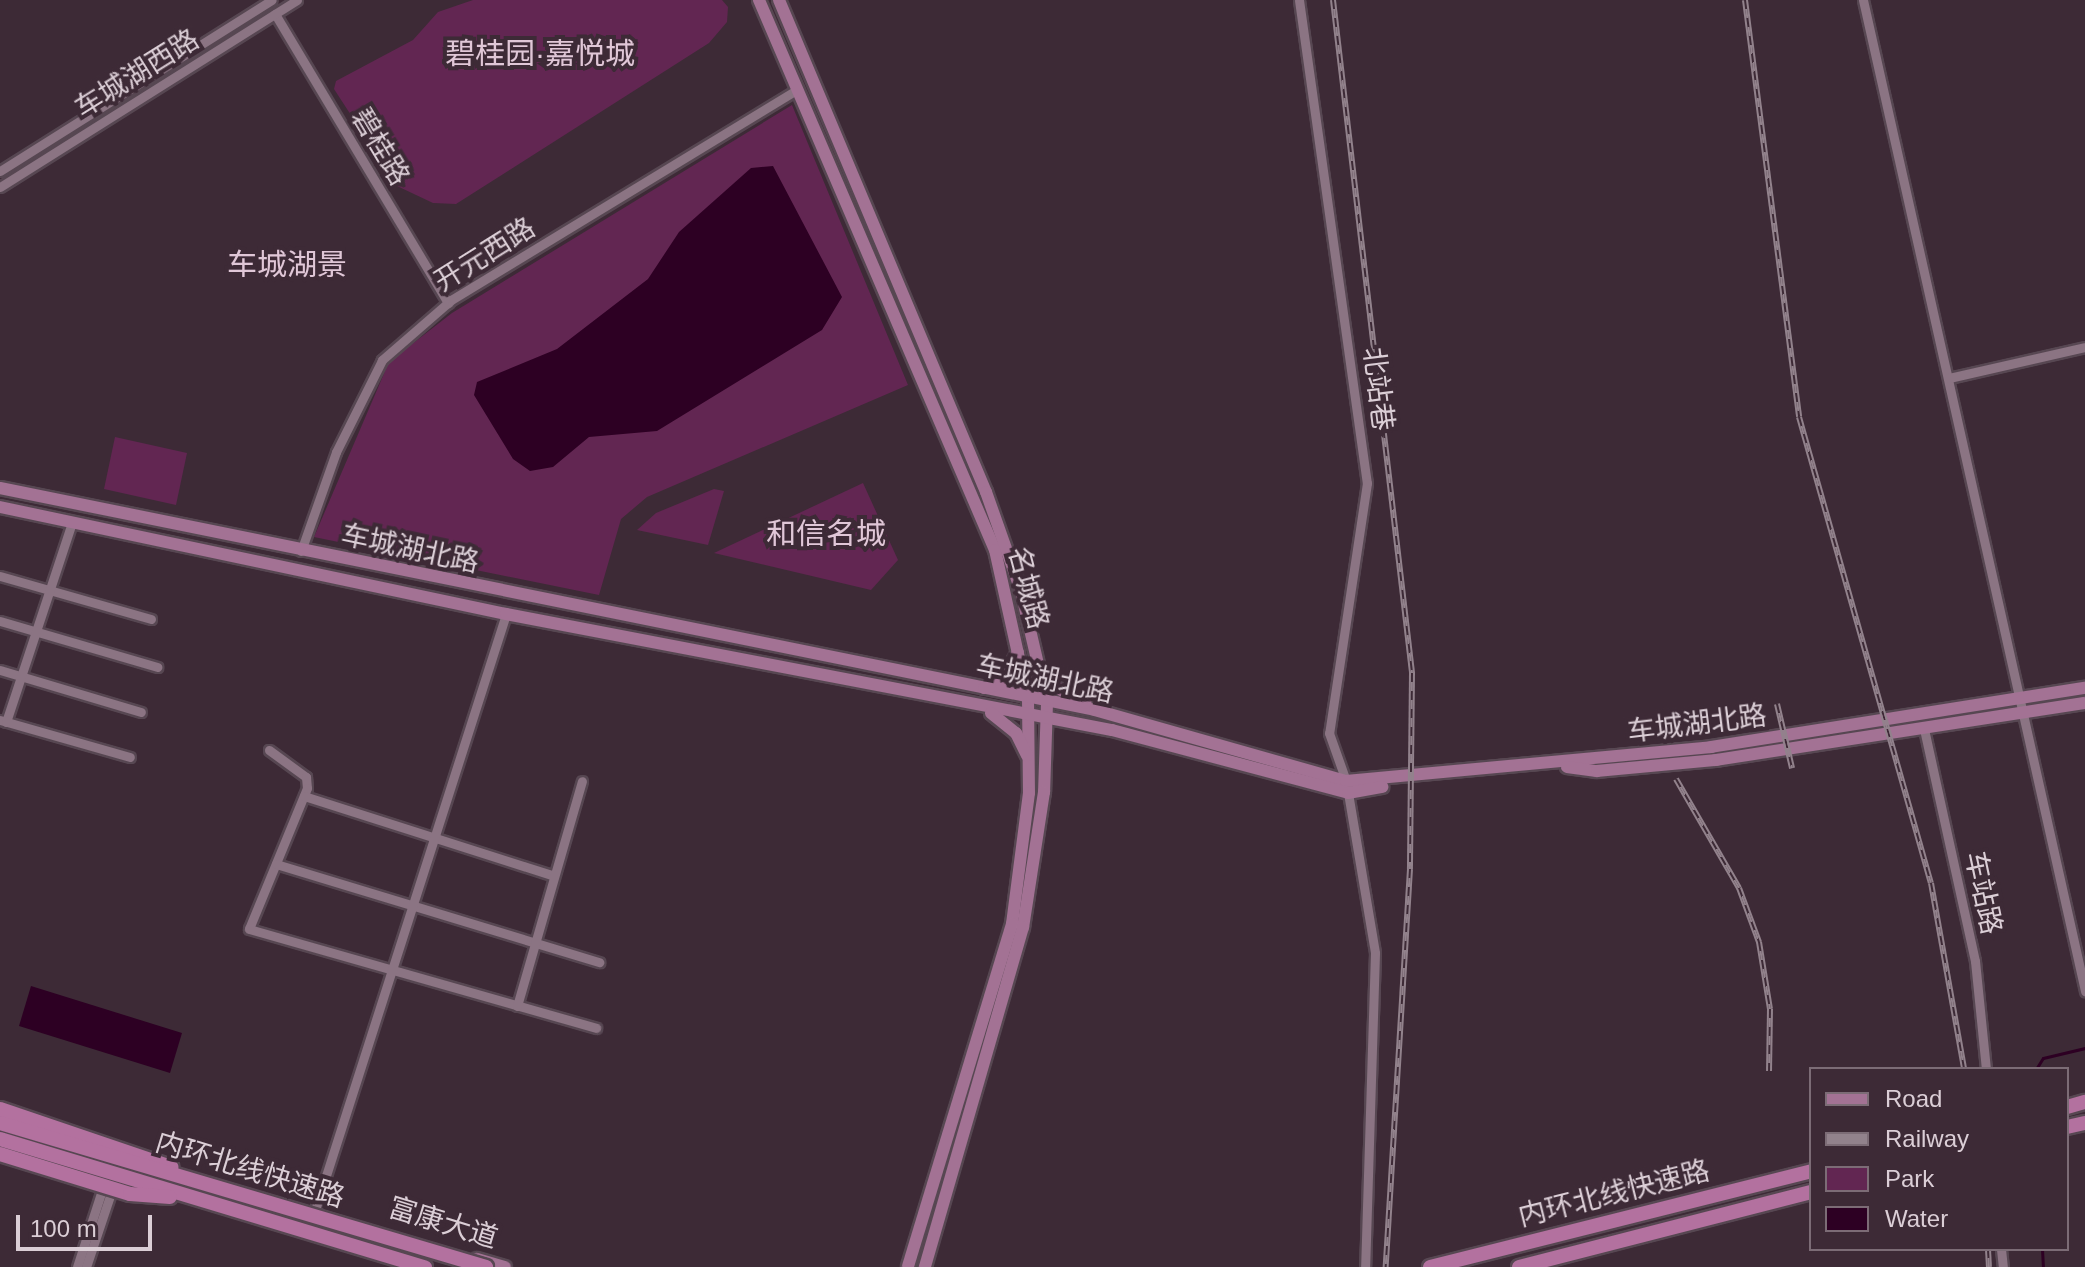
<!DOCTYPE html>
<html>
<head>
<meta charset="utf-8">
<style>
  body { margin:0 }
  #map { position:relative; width:2085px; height:1267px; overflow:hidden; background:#3d2a36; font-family:Arial,"Noto Sans SC",sans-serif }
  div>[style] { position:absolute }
  .green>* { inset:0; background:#622652 }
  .water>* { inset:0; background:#2d0023 }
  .stream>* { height:3px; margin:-1.5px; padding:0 1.5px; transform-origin:1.5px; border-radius:1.5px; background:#2d0023 }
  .roads { filter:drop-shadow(2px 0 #574752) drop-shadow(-2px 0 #574752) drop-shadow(0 2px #574752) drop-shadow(0 -2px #574752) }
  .minor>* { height:9px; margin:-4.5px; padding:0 4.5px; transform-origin:4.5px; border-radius:4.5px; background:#8b7483 }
  .major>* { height:12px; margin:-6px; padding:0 6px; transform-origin:6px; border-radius:6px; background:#a37294 }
  .highway>* { height:14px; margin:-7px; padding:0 7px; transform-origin:7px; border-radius:7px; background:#b3719f }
  .rail>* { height:6px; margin-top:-3px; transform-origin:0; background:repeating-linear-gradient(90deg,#3d2a36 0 9px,#92828c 0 18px); box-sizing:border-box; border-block:2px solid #92828c }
  .bridges { filter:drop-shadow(2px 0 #574752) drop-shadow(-2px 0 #574752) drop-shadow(0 2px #574752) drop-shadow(0 -2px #574752) }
  .highway-bridge>* { height:14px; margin:-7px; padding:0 7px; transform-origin:7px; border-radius:7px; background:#b3719f }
  span { translate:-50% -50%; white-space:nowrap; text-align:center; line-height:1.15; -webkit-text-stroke:8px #3d2a36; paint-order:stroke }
  .street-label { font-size:28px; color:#dbced6 }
  .neighbourhood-label { font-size:30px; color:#e0c7d7 }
  .legend { position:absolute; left:1809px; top:1067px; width:260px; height:184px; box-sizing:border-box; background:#3d2a36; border:2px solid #7c6c76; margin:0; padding:10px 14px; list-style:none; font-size:24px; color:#dbced6 }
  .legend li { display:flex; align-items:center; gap:16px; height:40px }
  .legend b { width:40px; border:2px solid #7c6c76 }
  .scale { position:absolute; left:16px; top:1215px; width:136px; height:36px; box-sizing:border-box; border:4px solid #dbced6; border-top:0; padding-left:10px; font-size:24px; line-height:28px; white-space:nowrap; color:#dbced6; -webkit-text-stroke:6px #3d2a36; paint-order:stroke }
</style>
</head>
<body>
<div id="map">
  <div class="green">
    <div style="clip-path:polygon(473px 0,722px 0,728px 7px,727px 22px,709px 43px,456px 204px,433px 203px,397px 186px,334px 89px,336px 81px,413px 40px,438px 12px)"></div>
    <div style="clip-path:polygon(792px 105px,908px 385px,647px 497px,621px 519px,599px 595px,314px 537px,389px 362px,452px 313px)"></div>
    <div style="clip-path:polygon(115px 437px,187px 453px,176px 505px,104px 489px)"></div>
    <div style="clip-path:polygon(863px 483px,898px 560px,871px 590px,714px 553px)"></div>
    <div style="clip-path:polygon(714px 489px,724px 491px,708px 545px,637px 530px,656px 513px)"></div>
  </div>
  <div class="water">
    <div style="clip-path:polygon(773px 166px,842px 297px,822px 330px,657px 431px,589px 437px,553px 467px,530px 471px,513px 459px,474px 395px,477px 382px,557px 349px,648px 279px,679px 232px,751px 168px)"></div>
    <div style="clip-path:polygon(31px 986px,182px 1033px,170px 1073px,19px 1026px)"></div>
  </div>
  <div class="stream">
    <div style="left:2036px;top:1069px;width:13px;rotate:-58deg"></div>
    <div style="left:2043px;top:1058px;width:43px;rotate:-13.4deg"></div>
    <div style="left:2042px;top:1249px;width:18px;rotate:87deg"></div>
  </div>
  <div class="roads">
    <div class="minor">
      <div style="left:1299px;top:0;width:488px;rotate:82deg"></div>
      <div style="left:1367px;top:483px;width:253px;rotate:98.6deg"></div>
      <div style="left:1329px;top:733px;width:51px;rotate:70.5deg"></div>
      <div style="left:1346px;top:781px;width:174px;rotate:80.4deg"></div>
      <div style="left:1375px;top:953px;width:314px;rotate:91.8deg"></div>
      <div style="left:1863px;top:0;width:1016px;rotate:77.37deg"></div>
      <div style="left:275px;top:14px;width:337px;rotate:59.1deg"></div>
      <div style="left:0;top:171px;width:321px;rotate:-32.2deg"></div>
      <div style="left:0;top:187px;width:351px;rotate:-32.2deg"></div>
      <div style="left:1949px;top:378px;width:139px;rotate:-12.8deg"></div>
      <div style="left:301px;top:551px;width:105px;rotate:-70.5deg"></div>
      <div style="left:336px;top:452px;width:103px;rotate:-63.4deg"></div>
      <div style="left:382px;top:360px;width:91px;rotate:-41deg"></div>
      <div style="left:451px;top:300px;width:405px;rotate:-31.3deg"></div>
      <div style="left:0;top:576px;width:157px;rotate:15.9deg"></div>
      <div style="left:0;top:621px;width:164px;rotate:16.3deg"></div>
      <div style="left:0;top:670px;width:147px;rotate:16.6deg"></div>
      <div style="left:0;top:720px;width:135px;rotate:15.9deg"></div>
      <div style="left:6px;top:722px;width:211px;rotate:-71.7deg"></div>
      <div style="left:1924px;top:729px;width:238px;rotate:77.6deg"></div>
      <div style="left:1975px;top:961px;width:109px;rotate:84.2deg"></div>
      <div style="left:269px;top:750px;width:46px;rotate:36.1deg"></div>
      <div style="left:306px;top:777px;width:11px;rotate:85deg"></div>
      <div style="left:307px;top:788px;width:152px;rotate:112.4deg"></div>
      <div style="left:249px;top:929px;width:361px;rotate:15.9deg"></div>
      <div style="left:304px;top:796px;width:262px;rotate:17.7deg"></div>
      <div style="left:276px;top:864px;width:338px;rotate:16.9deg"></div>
      <div style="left:517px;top:1006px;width:234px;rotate:-73.9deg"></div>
      <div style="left:315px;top:1210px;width:626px;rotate:-72.23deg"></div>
      <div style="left:2001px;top:1249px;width:18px;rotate:84deg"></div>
      <div style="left:77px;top:1267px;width:87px;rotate:-72deg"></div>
      <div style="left:86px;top:1267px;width:84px;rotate:-71.4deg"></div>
    </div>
    <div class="major">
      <div style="left:759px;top:0;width:598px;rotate:66.78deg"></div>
      <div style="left:995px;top:550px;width:153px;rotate:77.5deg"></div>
      <div style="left:1028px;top:699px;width:94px;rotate:89.4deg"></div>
      <div style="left:1029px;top:793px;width:132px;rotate:97.4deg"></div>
      <div style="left:1012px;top:924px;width:358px;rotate:106.9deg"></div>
      <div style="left:779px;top:0;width:534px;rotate:67.18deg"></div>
      <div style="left:986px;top:492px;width:105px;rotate:70.5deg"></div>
      <div style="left:1021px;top:591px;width:115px;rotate:76.9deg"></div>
      <div style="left:1047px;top:703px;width:89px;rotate:91.9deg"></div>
      <div style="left:1044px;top:792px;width:137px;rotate:98.8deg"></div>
      <div style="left:1023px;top:927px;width:354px;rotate:106.1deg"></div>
      <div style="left:0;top:488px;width:1117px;rotate:11.46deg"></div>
      <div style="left:1095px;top:710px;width:261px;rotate:15.8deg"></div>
      <div style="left:1346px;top:781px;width:367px;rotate:-5.3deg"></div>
      <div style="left:1711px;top:747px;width:379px;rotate:-9deg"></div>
      <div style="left:0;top:507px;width:517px;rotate:11.94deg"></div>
      <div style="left:506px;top:614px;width:617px;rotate:10.84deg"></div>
      <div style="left:1112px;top:730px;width:244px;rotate:14.9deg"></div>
      <div style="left:1348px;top:793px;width:35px;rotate:-10deg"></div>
      <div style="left:1044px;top:681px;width:47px;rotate:27.6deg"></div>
      <div style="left:984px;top:688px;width:17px;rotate:-13deg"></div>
      <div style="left:1001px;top:684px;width:36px;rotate:-62deg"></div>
      <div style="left:991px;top:713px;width:32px;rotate:39deg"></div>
      <div style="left:1016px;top:733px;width:25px;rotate:64deg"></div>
      <div style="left:1567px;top:767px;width:30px;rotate:8deg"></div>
      <div style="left:1597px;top:771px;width:120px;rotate:-5.3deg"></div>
      <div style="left:1716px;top:760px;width:373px;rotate:-8.8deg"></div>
      <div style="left:477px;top:1259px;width:29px;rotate:16deg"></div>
    </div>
    <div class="highway">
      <div style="left:2067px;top:1107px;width:19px;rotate:-16deg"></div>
      <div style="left:2067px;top:1127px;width:18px;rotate:-13deg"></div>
      <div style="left:1430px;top:1267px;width:393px;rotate:-14.1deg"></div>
      <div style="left:1519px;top:1267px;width:301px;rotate:-14.4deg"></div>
    </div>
  </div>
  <div class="rail">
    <div style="left:1333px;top:0;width:678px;rotate:83.3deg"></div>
    <div style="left:1412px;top:673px;width:196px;rotate:90.6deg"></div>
    <div style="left:1410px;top:869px;width:399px;rotate:93.5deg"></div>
    <div style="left:1745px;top:0;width:420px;rotate:82.6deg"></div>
    <div style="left:1799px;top:417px;width:484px;rotate:74.2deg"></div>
    <div style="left:1931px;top:883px;width:189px;rotate:79.9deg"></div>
    <div style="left:1777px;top:704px;width:66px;rotate:76.8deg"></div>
    <div style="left:1676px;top:779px;width:126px;rotate:60deg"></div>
    <div style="left:1739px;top:888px;width:58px;rotate:69.7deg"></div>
    <div style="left:1759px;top:942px;width:68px;rotate:80.7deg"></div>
    <div style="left:1770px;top:1009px;width:62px;rotate:90.9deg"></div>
    <div style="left:1988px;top:1249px;width:18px;rotate:87deg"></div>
  </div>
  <div class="bridges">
    <div class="highway-bridge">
      <div style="left:0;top:1109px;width:181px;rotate:18.7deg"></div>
      <div style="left:0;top:1123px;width:507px;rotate:16.5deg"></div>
      <div style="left:0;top:1139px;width:444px;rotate:16.8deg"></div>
      <div style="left:0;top:1154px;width:136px;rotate:17.1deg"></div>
      <div style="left:130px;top:1194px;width:40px;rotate:4.3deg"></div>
    </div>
  </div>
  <div class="street-label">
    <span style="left:137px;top:74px;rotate:-32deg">车城湖西路</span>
    <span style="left:380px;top:147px;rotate:59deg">碧桂路</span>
    <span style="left:485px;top:255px;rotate:-32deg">开元西路</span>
    <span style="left:1378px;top:389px;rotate:83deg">北站巷</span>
    <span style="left:410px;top:549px;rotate:12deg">车城湖北路</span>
    <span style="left:1028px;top:588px;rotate:75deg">名城路</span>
    <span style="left:1045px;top:679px;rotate:12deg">车城湖北路</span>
    <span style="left:1697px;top:724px;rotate:-7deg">车城湖北路</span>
    <span style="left:1983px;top:893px;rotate:78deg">车站路</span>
    <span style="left:250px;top:1170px;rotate:17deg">内环北线快速路</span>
    <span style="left:1614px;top:1194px;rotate:-14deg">内环北线快速路</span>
    <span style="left:443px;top:1223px;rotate:17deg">富康大道</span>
  </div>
  <div class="neighbourhood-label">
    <span style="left:540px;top:54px">碧桂园·嘉悦城</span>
    <span style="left:287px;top:265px">车城湖景</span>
    <span style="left:826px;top:534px">和信名城</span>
  </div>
  <ul class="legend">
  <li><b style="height:10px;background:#a37294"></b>Road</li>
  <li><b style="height:10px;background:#92828c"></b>Railway</li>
  <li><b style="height:22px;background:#622652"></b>Park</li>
  <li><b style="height:22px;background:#2d0023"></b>Water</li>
  </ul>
  <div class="scale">100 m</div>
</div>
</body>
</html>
